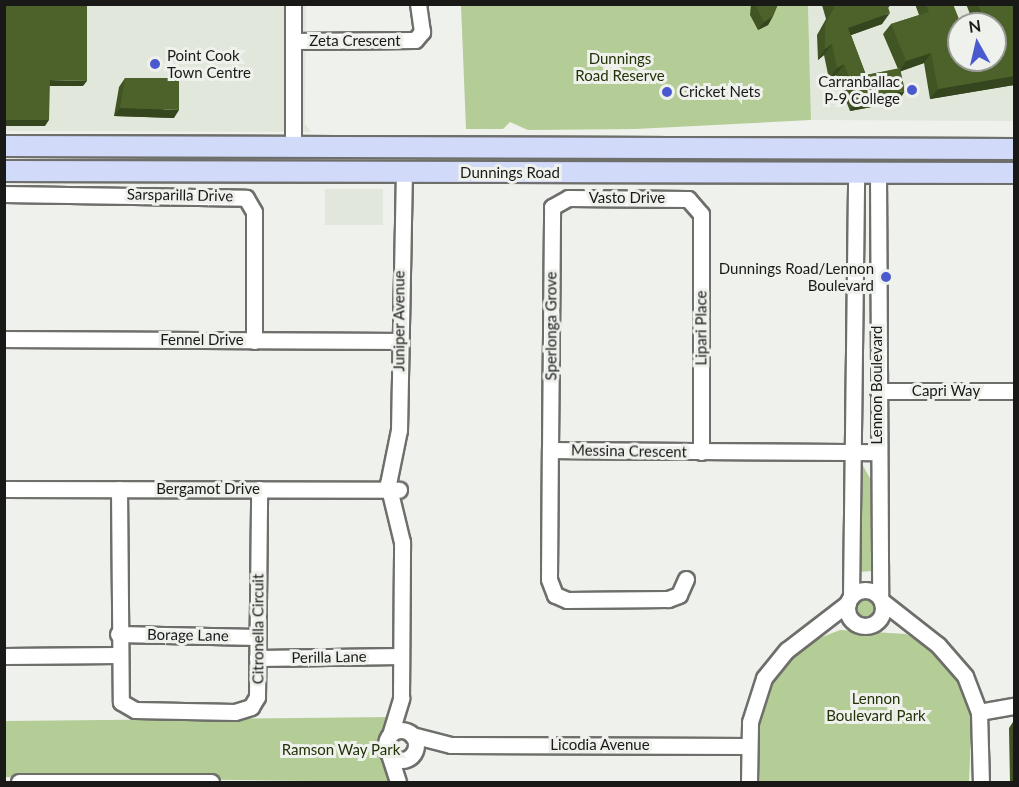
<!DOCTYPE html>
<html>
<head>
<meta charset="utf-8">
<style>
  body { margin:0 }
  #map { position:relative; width:1019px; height:787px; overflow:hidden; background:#eff1ec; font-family:Lato,sans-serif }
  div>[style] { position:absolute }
  .built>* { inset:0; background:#e1e7db }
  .green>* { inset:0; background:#b4cc96 }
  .round { border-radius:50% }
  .roads { filter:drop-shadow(2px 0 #6e6f6b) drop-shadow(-2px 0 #6e6f6b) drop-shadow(0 2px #6e6f6b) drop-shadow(0 -2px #6e6f6b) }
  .minor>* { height:15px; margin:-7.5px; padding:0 7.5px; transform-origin:7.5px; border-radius:7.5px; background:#fff }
  .minor>.ring { margin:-7.5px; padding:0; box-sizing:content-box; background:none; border:15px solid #fff; border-radius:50% }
  .major>* { height:20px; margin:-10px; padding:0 10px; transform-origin:10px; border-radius:10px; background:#d2dafa }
  .wall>* { inset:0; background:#415424 }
  .shaded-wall>* { inset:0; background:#35451d }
  .building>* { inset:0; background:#4c622a }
  .dots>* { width:16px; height:16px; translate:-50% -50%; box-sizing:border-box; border:3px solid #eff1ec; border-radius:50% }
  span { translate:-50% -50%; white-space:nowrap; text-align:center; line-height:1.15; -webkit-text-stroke:6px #eff1ec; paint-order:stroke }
  .street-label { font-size:15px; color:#191a18 }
  .poi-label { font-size:15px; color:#191a18 }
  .left { translate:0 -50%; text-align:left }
  .right { translate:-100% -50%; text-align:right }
  .park-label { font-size:15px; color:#243307 }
  .frame { position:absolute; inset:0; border:6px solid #191a18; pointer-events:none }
  .north { position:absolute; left:947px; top:12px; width:60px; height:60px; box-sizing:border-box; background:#eff1ec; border:2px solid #999b97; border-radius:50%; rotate:352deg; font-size:16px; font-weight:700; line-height:24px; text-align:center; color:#191a18 }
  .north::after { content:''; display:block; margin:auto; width:21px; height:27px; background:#4a59ce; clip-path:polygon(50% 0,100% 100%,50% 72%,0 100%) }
</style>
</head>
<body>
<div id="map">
  <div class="built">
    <div style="clip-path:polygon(5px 5px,306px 5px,305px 124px,311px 132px,5px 131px)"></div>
    <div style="clip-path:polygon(evenodd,808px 5px,1014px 5px,1014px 121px,811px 120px,808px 5px,959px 24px,995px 24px,995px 60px,959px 60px,959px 24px)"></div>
    <div style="clip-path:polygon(325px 189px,383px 189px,383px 225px,325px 225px)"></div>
  </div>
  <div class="green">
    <div style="clip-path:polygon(461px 5px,808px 5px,811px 120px,635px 129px,528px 130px,510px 122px,503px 129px,466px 129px)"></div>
    <div style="clip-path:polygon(232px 155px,276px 162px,385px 162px,243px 167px,105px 156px)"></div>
    <div style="clip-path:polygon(417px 156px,643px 156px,850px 162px,846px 167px,415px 164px)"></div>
    <div style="clip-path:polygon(885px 156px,1014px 156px,1014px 164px,887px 160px)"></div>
    <div style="clip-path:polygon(861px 462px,872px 482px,872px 571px,859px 572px)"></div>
    <div class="round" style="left:856px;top:599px;width:18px;height:18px"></div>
    <div style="clip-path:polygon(840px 630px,906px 634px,932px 650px,956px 675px,972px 714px,969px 782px,757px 782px,757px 725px,771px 679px,807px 643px)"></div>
    <div style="clip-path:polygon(391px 717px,380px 745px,393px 782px,5px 777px,4px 721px)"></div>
  </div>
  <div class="roads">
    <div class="minor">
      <div style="left:293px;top:41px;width:122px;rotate:-0.5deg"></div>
      <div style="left:415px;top:40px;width:11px;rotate:-49deg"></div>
      <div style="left:422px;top:32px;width:28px;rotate:-98deg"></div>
      <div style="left:293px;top:147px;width:143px;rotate:-90deg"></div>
      <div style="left:878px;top:173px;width:424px;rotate:89.7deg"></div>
      <div style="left:4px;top:194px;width:242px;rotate:0.9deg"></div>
      <div style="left:246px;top:198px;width:16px;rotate:60deg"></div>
      <div style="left:254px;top:212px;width:129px;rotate:90deg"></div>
      <div style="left:4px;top:339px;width:395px;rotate:0.3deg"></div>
      <div style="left:878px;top:391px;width:136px"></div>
      <div style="left:550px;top:450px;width:243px;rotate:-89.5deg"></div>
      <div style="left:552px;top:207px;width:18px;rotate:-29deg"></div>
      <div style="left:568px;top:198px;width:120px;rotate:0.5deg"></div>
      <div style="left:688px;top:199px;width:20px;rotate:49deg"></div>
      <div style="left:701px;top:214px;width:238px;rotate:90deg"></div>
      <div style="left:4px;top:489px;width:395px;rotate:0.1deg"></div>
      <div style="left:119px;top:489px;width:213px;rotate:89.5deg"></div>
      <div style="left:121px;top:702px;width:16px;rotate:30deg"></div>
      <div style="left:135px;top:710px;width:100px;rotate:1.1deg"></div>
      <div style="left:235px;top:712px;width:17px;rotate:-17deg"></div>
      <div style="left:251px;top:707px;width:12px;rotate:-59deg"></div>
      <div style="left:257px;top:697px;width:208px;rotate:-89.4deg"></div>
      <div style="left:686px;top:579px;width:17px;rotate:114deg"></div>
      <div style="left:679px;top:595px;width:12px;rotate:160deg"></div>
      <div style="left:668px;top:599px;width:101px;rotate:179.4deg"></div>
      <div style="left:567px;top:600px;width:13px;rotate:-157deg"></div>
      <div style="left:555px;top:595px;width:17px;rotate:-111deg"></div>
      <div style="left:549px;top:579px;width:129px;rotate:-89.6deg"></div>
      <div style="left:550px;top:450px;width:327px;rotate:0.4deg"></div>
      <div class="ring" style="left:847px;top:590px;width:21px;height:21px"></div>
      <div style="left:851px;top:597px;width:424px;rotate:-89.3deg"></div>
      <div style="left:883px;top:602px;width:70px;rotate:38deg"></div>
      <div style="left:938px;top:645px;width:41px;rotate:48.9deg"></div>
      <div style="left:965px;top:676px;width:39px;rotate:69deg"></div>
      <div style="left:979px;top:712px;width:70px;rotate:88.4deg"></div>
      <div style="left:118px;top:634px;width:139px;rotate:1.2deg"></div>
      <div style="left:4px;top:656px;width:114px;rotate:-0.5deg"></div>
      <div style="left:257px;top:658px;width:144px;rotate:-0.8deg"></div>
      <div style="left:979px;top:712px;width:36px;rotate:-10deg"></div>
      <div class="ring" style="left:386px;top:730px;width:15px;height:15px"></div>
      <div style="left:390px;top:735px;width:39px;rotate:-73deg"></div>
      <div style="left:401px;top:698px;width:156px;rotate:-89.6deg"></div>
      <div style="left:402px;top:542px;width:60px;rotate:-103.6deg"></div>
      <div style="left:388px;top:484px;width:55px;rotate:-78.5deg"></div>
      <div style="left:399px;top:430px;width:258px;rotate:-88.9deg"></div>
      <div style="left:412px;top:735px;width:40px;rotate:14.4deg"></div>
      <div style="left:451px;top:745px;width:298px;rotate:0.2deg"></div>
      <div style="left:389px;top:754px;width:29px;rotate:72deg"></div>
      <div style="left:19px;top:782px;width:192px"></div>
      <div style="left:749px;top:782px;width:60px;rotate:-89deg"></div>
      <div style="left:750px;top:722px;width:46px;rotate:-72.3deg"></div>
      <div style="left:764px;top:678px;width:36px;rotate:-51deg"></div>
      <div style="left:787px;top:650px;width:77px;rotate:-37.6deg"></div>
    </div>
    <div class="major">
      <div style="left:4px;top:146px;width:1010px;rotate:0.17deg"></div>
      <div style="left:4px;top:171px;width:1010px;rotate:0.11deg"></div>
    </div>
  </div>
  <div class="wall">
    <div style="clip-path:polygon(751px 4px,778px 4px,773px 16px,768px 25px,758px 30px,750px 15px)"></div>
    <div style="clip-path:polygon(822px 4px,891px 4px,888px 8px,882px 24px,851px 35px,866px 75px,898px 69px,883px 34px,891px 24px,919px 15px,915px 4px,953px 4px,959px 60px,995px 60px,995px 24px,980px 24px,979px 23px,974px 24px,966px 4px,1014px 4px,1014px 85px,930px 99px,924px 63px,901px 71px,898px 102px,850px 111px,836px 75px,829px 79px,824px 55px,818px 60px,817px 35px,826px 19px,822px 5px)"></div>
    <div style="clip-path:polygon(125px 78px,174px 118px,114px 116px,119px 87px)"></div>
    <div style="clip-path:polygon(1013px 722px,1014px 783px,1010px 783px,1009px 728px)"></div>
  </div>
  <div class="shaded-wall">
    <div style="clip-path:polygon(987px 12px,979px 23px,975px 24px,982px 15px)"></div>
    <div style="clip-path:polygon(890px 13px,882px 24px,840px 39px,848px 28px)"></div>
    <div style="clip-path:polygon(773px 16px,768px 25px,758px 30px,764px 22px)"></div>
    <div style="clip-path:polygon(832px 44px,824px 55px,818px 60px,825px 49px)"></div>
    <div style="clip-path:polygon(931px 53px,924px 63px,899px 72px,906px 61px)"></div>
    <div style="clip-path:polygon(844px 64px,836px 75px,829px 79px,837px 68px)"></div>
    <div style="clip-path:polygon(1014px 76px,1014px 85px,930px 99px,938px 89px)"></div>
    <div style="clip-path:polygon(50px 80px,87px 81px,83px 86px,46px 86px)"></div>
    <div style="clip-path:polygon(905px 91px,898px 102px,850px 111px,858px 100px)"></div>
    <div style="clip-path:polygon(120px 108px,179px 110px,174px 118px,114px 116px)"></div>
    <div style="clip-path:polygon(4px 120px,49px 120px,45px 126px,4px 126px)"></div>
  </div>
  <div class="building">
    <div style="clip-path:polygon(4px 4px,87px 4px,87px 81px,50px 80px,49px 120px,4px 120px)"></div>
    <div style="clip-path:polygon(756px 4px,778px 4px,773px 16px,764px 22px,756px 7px)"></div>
    <div style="clip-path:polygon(832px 4px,887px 4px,890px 13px,848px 28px,866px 75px,900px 68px,905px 91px,858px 100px,844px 64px,837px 68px,832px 44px,825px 49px,825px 24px,834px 8px)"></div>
    <div style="clip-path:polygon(926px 4px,953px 4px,961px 24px,959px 24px,959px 60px,995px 60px,995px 24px,989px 24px,987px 12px,982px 15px,978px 4px,1014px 4px,1014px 76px,938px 89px,931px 53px,906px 61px,891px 24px,929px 12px)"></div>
    <div style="clip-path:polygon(125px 78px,179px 78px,179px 110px,120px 108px)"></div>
    <div style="clip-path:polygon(1013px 722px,1014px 722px,1014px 783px)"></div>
  </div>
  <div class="dots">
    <div style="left:155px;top:64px;background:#4a59ce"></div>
    <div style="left:912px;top:90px;background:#4a59ce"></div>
    <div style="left:667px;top:92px;background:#4a59ce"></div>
    <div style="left:886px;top:277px;background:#4a59ce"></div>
  </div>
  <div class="street-label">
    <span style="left:355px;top:41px">Zeta Crescent</span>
    <span style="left:510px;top:173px">Dunnings Road</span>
    <span style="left:180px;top:195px;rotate:1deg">Sarsparilla Drive</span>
    <span style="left:627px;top:198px">Vasto Drive</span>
    <span style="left:399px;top:321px;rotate:-90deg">Juniper Avenue</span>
    <span style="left:551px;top:326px;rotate:-90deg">Sperlonga Grove</span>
    <span style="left:701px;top:328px;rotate:-90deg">Lipari Place</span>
    <span style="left:202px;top:340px">Fennel Drive</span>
    <span style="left:877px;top:385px;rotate:-90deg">Lennon Boulevard</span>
    <span style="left:946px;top:391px">Capri Way</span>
    <span style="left:629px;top:451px;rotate:1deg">Messina Crescent</span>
    <span style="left:208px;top:489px">Bergamot Drive</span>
    <span style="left:258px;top:629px;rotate:-90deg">Citronella Circuit</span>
    <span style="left:188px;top:635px;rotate:1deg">Borage Lane</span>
    <span style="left:329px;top:657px;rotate:-1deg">Perilla Lane</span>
    <span style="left:600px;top:745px">Licodia Avenue</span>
  </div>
  <div class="poi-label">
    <span class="left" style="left:167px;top:64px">Point Cook<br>Town Centre</span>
    <span class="right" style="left:900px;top:90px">Carranballac<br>P-9 College</span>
    <span class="left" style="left:679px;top:92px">Cricket Nets</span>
    <span class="right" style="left:874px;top:277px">Dunnings Road/Lennon<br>Boulevard</span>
  </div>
  <div class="park-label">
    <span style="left:620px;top:67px">Dunnings<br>Road Reserve</span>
    <span style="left:876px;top:707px">Lennon<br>Boulevard Park</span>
    <span style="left:341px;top:750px">Ramson Way Park</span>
  </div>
  <div class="frame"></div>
  <div class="north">N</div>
</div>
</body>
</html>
